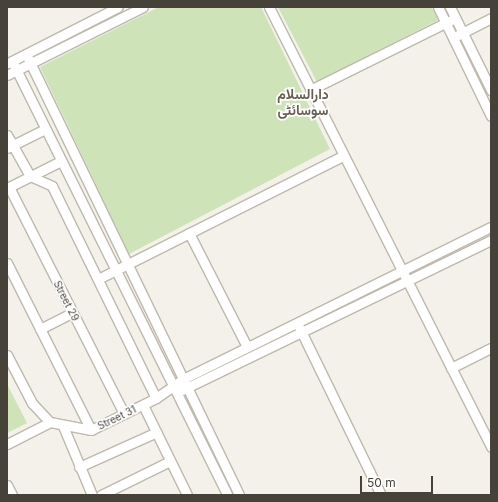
<!DOCTYPE html>
<html>
<head>
<meta charset="utf-8">
<style>
  body { margin:0 }
  #map { position:relative; width:498px; height:502px; overflow:hidden; background:#f3f1ea; font-family:Inter,Vazirmatn,sans-serif }
  div>[style] { position:absolute }
  .green>* { inset:0; background:#cee3b7 }
  .roads { filter:drop-shadow(1px 0 #beb8ae) drop-shadow(-1px 0 #beb8ae) drop-shadow(0 1px #beb8ae) drop-shadow(0 -1px #beb8ae) }
  .minor>* { height:9px; margin:-4.5px; padding:0 4.5px; transform-origin:4.5px; border-radius:4.5px; background:#fff }
  span { translate:-50% -50%; white-space:nowrap; text-align:center; line-height:1.15; -webkit-text-stroke:3.5px #fff; paint-order:stroke }
  .street-label { font-size:10px; color:#464239 }
  .district-label { font-size:14px; color:#685f51; font-weight:700 }
  .frame { position:absolute; inset:0; border:8px solid #464239; pointer-events:none }
  .scale { position:absolute; left:360px; top:476px; width:73px; height:18px; box-sizing:border-box; border:2px solid #464239; border-top:0; padding-left:5px; font-size:12px; line-height:14px; white-space:nowrap; color:#464239; -webkit-text-stroke:3px #fff; paint-order:stroke }
</style>
</head>
<body>
<div id="map">
  <div class="green">
    <div style="clip-path:polygon(159px 7px,261px 7px,330px 149px,129px 254px,40px 67px)"></div>
    <div style="clip-path:polygon(278px 7px,432px 7px,438px 20px,317px 82px)"></div>
    <div style="clip-path:polygon(7px 384px,27px 423px,7px 433px)"></div>
  </div>
  <div class="roads">
    <div class="minor">
      <div style="left:269px;top:7px;width:493px;rotate:63.2deg"></div>
      <div style="left:438px;top:7px;width:121px;rotate:64.1deg"></div>
      <div style="left:450px;top:7px;width:93px;rotate:63.7deg"></div>
      <div style="left:456px;top:36px;width:39px;rotate:-27deg"></div>
      <div style="left:26px;top:54px;width:490px;rotate:64.2deg"></div>
      <div style="left:12px;top:61px;width:484px;rotate:63.6deg"></div>
      <div style="left:8px;top:63px;width:123px;rotate:-27deg"></div>
      <div style="left:7px;top:75px;width:152px;rotate:-26.6deg"></div>
      <div style="left:310px;top:90px;width:162px;rotate:-26.4deg"></div>
      <div style="left:7px;top:135px;width:47px;rotate:60.7deg"></div>
      <div style="left:30px;top:176px;width:24px;rotate:24deg"></div>
      <div style="left:52px;top:186px;width:236px;rotate:63.9deg"></div>
      <div style="left:7px;top:148px;width:42px;rotate:-26.6deg"></div>
      <div style="left:9px;top:187px;width:254px;rotate:63.1deg"></div>
      <div style="left:7px;top:188px;width:60px;rotate:-26.6deg"></div>
      <div style="left:189px;top:233px;width:128px;rotate:63deg"></div>
      <div style="left:7px;top:263px;width:187px;rotate:63.3deg"></div>
      <div style="left:98px;top:279px;width:274px;rotate:-26.7deg"></div>
      <div style="left:299px;top:327px;width:187px;rotate:64deg"></div>
      <div style="left:40px;top:329px;width:36px;rotate:-27deg"></div>
      <div style="left:7px;top:355px;width:54px;rotate:62.5deg"></div>
      <div style="left:32px;top:403px;width:26px;rotate:47deg"></div>
      <div style="left:50px;top:422px;width:42px;rotate:11deg"></div>
      <div style="left:91px;top:430px;width:72px;rotate:-26.2deg"></div>
      <div style="left:156px;top:398px;width:33px;rotate:-35deg"></div>
      <div style="left:183px;top:379px;width:343px;rotate:-26.3deg"></div>
      <div style="left:451px;top:368px;width:45px;rotate:-26.6deg"></div>
      <div style="left:182px;top:390px;width:343px;rotate:-25.9deg"></div>
      <div style="left:143px;top:405px;width:100px;rotate:63.9deg"></div>
      <div style="left:63px;top:426px;width:75px;rotate:67.2deg"></div>
      <div style="left:7px;top:444px;width:48px;rotate:-27.1deg"></div>
      <div style="left:79px;top:467px;width:85px;rotate:-24.2deg"></div>
      <div style="left:7px;top:485px;width:11px;rotate:63deg"></div>
      <div style="left:101px;top:495px;width:77px;rotate:-26.2deg"></div>
    </div>
  </div>
  <div class="street-label">
    <span style="left:66px;top:301px;rotate:63deg">Street 29</span>
    <span style="left:117px;top:418px;rotate:-26deg">Street 31</span>
  </div>
  <div class="district-label">
    <span style="left:303px;top:102px">دارالسلام<br>سوسائٹی</span>
  </div>
  <div class="frame"></div>
  <div class="scale">50 m</div>
</div>
</body>
</html>
